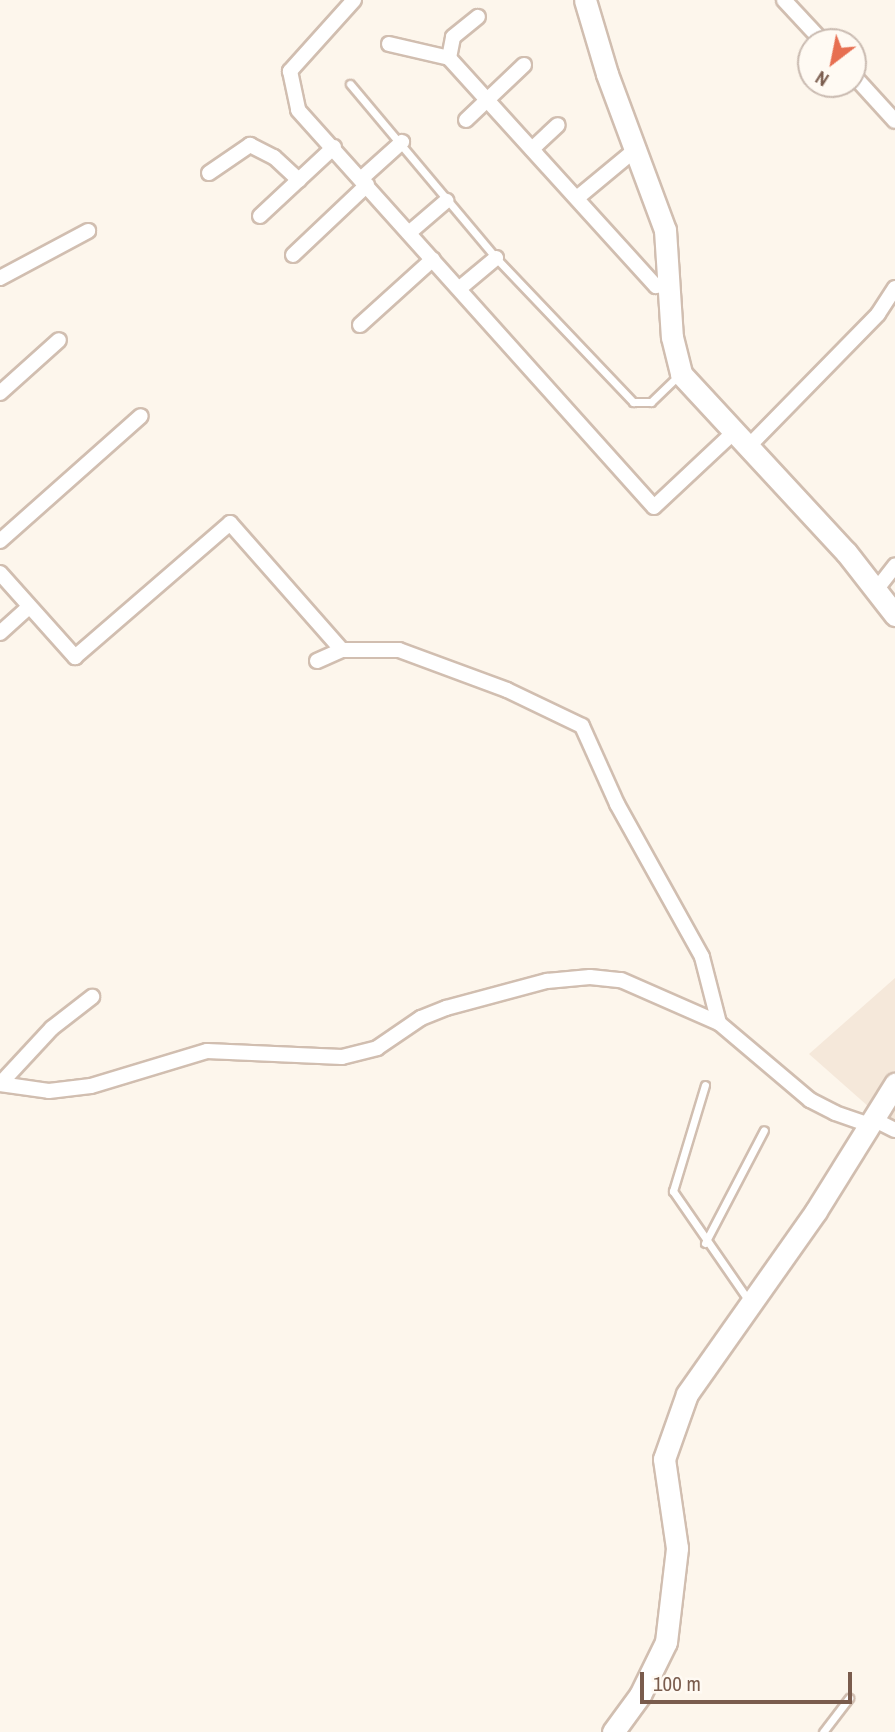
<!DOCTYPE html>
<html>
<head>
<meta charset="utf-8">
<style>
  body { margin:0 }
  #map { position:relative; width:895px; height:1732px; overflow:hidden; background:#fdf6ec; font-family:"Archivo Narrow",sans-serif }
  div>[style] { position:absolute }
  .residential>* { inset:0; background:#f5e8da }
  .roads { filter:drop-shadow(2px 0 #d1beb0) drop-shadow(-2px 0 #d1beb0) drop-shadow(0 2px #d1beb0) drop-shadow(0 -2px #d1beb0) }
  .lane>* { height:7px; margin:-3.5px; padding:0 3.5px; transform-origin:3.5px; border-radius:3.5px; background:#fff }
  .street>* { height:14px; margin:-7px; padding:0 7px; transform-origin:7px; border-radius:7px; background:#fff }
  .secondary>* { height:21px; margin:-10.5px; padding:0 10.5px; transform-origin:10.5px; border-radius:10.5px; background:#fff }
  span { translate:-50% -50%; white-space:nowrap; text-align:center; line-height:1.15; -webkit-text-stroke:6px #fffaf3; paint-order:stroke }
  .north { position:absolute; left:797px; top:28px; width:70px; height:70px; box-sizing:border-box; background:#fffaf3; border:2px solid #cabbb1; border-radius:50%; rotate:212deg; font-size:19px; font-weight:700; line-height:28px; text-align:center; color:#7a5c4d }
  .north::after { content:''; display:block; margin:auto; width:24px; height:32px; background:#e76f51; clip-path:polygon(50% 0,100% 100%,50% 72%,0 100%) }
  .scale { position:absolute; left:640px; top:1672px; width:212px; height:32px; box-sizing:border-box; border:4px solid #7a5c4d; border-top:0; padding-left:9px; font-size:21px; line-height:24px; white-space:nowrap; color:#7a5c4d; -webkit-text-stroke:5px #fffaf3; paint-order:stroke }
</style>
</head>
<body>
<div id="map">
  <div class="residential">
    <div style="clip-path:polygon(895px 978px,895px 1130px,809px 1054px)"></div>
  </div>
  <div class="roads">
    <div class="lane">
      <div style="left:350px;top:84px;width:227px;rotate:50deg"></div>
      <div style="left:496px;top:258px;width:199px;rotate:46.4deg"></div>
      <div style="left:633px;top:402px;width:18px"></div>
      <div style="left:651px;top:402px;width:40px;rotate:-44deg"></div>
      <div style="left:705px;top:1085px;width:111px;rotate:106.8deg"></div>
      <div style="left:673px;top:1191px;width:134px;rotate:55.4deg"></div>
      <div style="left:705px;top:1243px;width:127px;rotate:-62.4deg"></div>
      <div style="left:823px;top:1732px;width:43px;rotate:-52.6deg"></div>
    </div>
    <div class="street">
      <div style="left:354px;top:0;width:96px;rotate:132deg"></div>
      <div style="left:290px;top:71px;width:40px;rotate:78deg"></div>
      <div style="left:298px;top:110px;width:533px;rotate:48.12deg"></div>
      <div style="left:654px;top:507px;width:108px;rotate:-43.1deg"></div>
      <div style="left:784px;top:0;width:57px;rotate:47.1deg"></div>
      <div style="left:389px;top:44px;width:62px;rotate:13.1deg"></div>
      <div style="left:449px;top:58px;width:308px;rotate:47.8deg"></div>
      <div style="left:656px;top:286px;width:15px;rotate:-11deg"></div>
      <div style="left:449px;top:58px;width:21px;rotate:-79deg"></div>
      <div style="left:453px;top:37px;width:32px;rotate:-39deg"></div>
      <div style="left:853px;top:75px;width:62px;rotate:47.6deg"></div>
      <div style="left:466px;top:120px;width:80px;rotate:-43.5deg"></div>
      <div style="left:532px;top:149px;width:35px;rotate:-43deg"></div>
      <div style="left:209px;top:173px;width:50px;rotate:-34.3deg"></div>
      <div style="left:250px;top:145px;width:27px;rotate:27deg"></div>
      <div style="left:274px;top:157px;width:34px;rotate:43deg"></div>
      <div style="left:362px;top:178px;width:54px;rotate:-42deg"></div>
      <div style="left:577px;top:198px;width:77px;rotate:-39.7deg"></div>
      <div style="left:260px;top:216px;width:101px;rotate:-43deg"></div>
      <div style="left:410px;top:232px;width:48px;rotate:-40.7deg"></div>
      <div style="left:293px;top:255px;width:102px;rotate:-43.4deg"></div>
      <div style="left:0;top:278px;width:100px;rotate:-28.1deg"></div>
      <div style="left:460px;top:288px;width:47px;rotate:-39.8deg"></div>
      <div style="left:360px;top:325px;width:98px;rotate:-42.1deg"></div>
      <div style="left:0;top:393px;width:79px;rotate:-41.9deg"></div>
      <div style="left:747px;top:448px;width:187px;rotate:-45.6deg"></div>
      <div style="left:878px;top:314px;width:31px;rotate:-57deg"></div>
      <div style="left:0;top:541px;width:188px;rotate:-41.6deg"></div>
      <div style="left:0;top:573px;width:113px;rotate:48.2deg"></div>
      <div style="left:75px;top:657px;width:205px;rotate:-40.8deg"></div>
      <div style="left:230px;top:523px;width:169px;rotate:48.6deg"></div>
      <div style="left:876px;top:590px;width:31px;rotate:-52deg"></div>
      <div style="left:0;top:633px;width:39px;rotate:-42deg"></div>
      <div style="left:317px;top:661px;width:27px;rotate:-24deg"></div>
      <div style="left:342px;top:650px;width:57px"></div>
      <div style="left:399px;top:650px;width:115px;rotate:20.3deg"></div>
      <div style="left:507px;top:690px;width:83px;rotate:25.6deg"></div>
      <div style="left:582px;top:726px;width:85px;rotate:65.8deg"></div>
      <div style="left:617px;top:804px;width:175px;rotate:60.9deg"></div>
      <div style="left:702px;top:957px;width:68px;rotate:75.6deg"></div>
      <div style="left:0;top:1084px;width:49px;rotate:8.1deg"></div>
      <div style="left:49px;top:1091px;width:42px;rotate:-6.8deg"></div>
      <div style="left:91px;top:1086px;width:121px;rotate:-16.8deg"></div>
      <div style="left:207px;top:1051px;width:135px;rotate:2.5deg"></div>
      <div style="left:342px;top:1057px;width:36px;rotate:-14deg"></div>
      <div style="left:377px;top:1048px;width:53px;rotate:-34.3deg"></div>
      <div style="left:421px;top:1018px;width:27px;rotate:-22deg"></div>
      <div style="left:446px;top:1008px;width:105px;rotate:-15deg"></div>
      <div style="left:547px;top:981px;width:43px;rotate:-5.3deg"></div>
      <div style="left:590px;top:977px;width:31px;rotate:6deg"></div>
      <div style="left:621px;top:980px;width:107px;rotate:23.7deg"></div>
      <div style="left:719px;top:1023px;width:119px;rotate:40.2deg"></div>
      <div style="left:810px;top:1100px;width:28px;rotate:27deg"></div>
      <div style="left:835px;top:1113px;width:34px;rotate:19deg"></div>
      <div style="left:867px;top:1124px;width:10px;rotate:-17deg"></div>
      <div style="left:877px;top:1121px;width:20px;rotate:27deg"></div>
      <div style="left:0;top:1084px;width:76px;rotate:-47.1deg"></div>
      <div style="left:52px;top:1028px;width:51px;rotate:-37.8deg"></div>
    </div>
    <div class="secondary">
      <div style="left:585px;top:0;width:77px;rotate:73.4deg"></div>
      <div style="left:607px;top:74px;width:166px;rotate:69.6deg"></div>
      <div style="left:665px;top:230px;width:107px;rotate:86.3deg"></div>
      <div style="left:672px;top:337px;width:38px;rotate:76deg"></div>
      <div style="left:681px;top:374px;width:243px;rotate:47.2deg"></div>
      <div style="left:846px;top:552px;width:80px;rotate:52.1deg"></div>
      <div style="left:613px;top:1732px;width:46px;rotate:-53.9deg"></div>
      <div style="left:640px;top:1695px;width:59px;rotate:-63.9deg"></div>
      <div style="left:666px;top:1642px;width:95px;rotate:-83.3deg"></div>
      <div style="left:677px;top:1548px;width:90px;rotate:-98.3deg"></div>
      <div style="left:664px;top:1459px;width:69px;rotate:-70.5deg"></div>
      <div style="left:687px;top:1394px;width:224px;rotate:-54.8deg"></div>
      <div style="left:816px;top:1211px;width:150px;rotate:-58.1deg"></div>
    </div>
  </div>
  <div class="north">N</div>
  <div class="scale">100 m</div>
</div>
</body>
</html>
